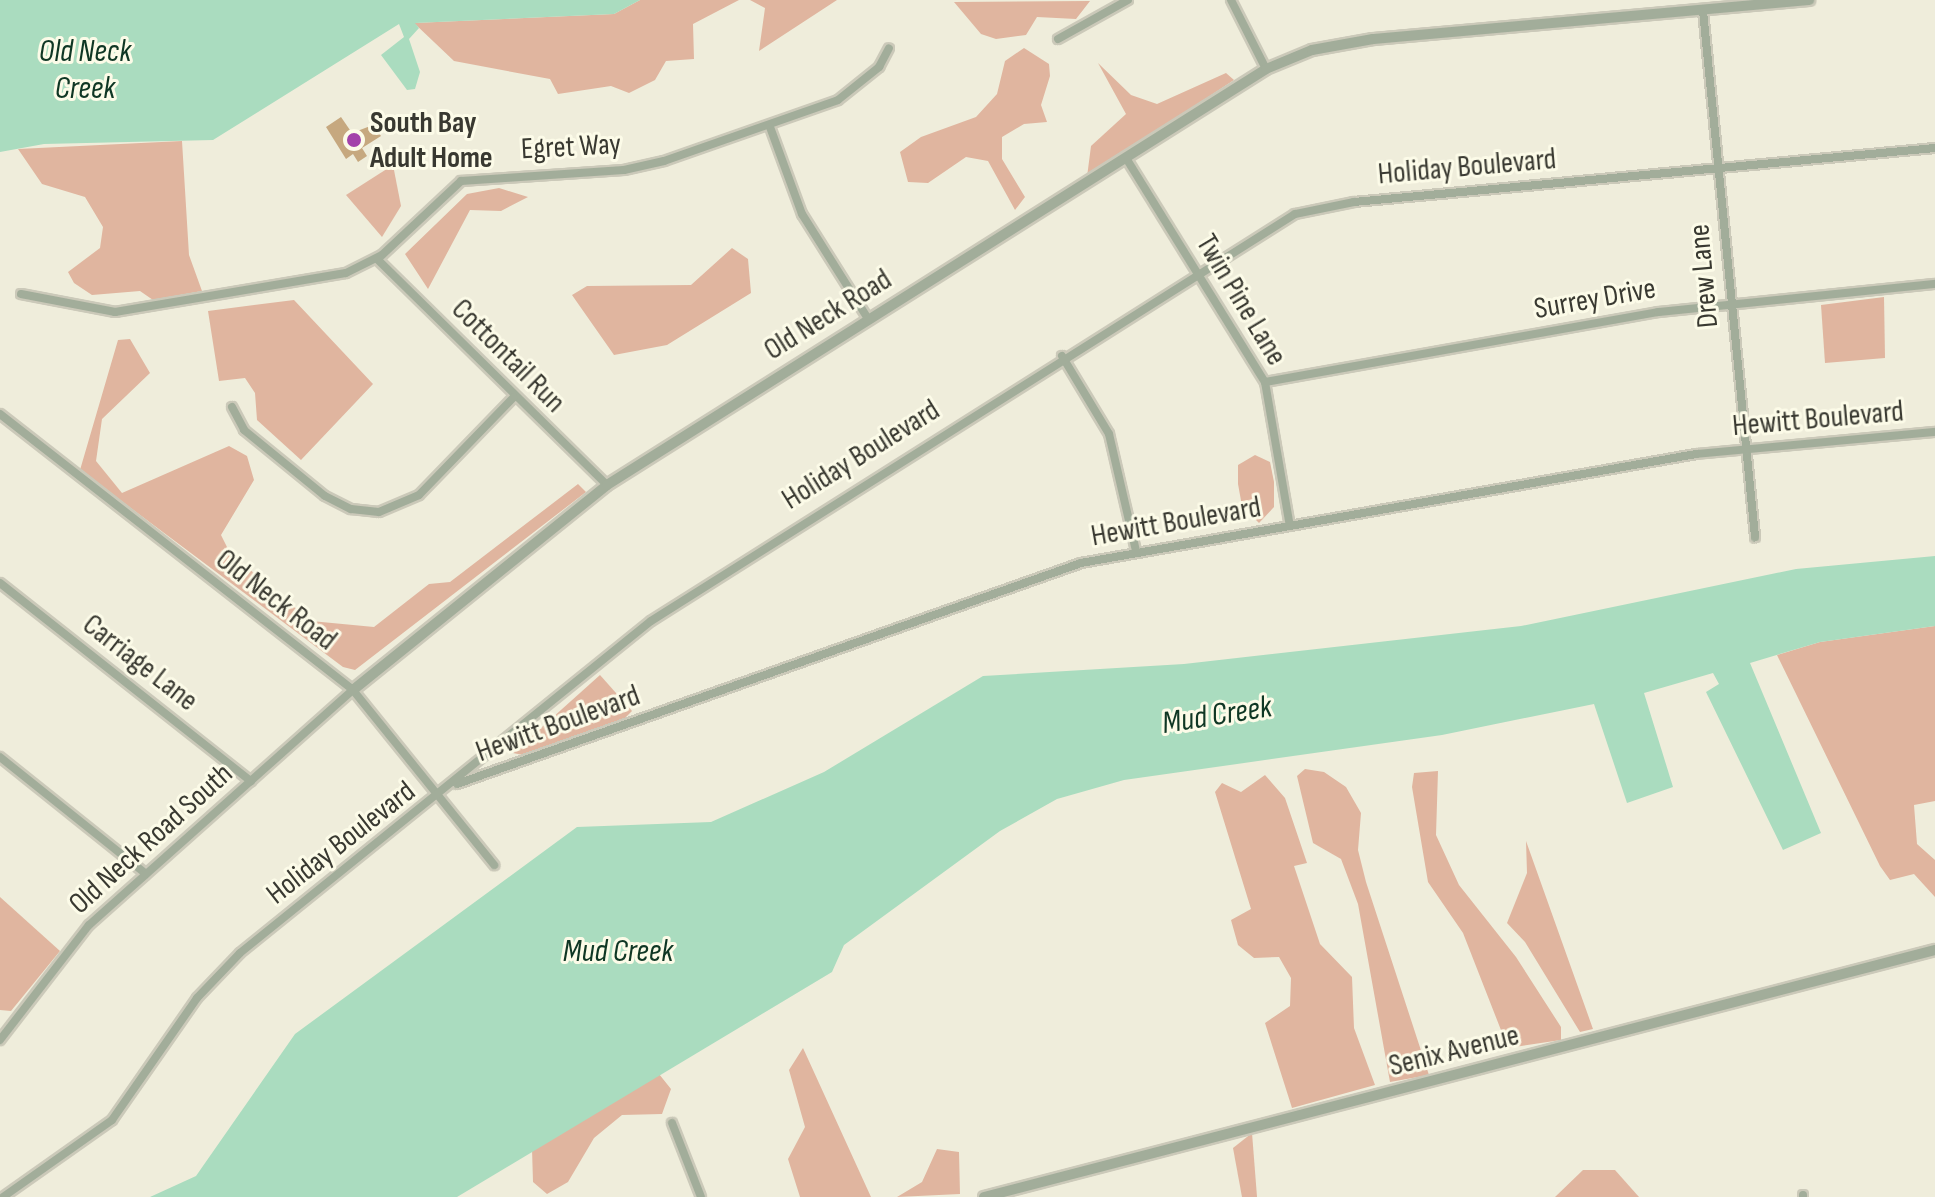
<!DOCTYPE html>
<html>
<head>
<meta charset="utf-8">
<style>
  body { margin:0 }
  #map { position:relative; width:1935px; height:1197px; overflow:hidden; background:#efeddb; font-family:"Sofia Sans Condensed",sans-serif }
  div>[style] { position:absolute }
  .green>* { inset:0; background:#e0b59f }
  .water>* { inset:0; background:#aadcbf }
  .building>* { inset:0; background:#c6a87f }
  .roads { filter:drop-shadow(2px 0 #cbc9b9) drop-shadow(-2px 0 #cbc9b9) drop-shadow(0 2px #cbc9b9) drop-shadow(0 -2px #cbc9b9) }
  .minor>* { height:8px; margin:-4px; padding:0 4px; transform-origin:4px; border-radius:4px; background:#a2ad9a }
  .tertiary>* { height:10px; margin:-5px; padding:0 5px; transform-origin:5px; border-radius:5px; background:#a2ad9a }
  .dots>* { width:22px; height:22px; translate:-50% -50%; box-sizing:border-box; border:4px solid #fcfbe8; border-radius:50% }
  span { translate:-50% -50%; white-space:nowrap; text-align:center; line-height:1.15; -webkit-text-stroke:6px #fcfbe8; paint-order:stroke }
  .poi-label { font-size:30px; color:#393931; font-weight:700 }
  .left { translate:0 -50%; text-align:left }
  .street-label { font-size:30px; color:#393931 }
  .water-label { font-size:32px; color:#0f3724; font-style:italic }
</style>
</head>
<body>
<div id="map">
  <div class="green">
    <div style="clip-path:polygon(640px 0,739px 0,693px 24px,694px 59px,666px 61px,655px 80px,629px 93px,611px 86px,558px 94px,550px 79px,454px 61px,414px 23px,614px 14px)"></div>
    <div style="clip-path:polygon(750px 0,837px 0,759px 51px,765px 8px)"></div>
    <div style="clip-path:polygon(1090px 1px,1076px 19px,1037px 17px,1026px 35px,996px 39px,981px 34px,954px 2px)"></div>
    <div style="clip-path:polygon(1024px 48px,1049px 64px,1050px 76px,1041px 105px,1047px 122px,1024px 124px,1002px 137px,1002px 159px,1025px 197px,1015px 210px,988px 161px,966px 157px,928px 183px,908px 182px,900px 152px,921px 137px,976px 117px,997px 94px,1005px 61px)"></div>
    <div style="clip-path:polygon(1098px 63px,1131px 95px,1157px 104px,1226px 73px,1234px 80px,1087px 177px,1091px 146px,1126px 114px)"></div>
    <div style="clip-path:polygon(182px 141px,189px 255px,202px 291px,153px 300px,140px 291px,92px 295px,74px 283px,68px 272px,100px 248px,103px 227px,85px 197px,42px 184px,18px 149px)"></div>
    <div style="clip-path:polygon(393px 165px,401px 206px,382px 237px,346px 195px)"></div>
    <div style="clip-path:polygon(499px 188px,528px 197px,501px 211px,470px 210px,428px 289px,405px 254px,467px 194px)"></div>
    <div style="clip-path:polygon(732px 248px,748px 259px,751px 293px,667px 345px,614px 355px,572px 295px,587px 286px,691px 285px)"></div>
    <div style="clip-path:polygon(1884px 297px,1885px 358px,1825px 363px,1821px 305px)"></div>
    <div style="clip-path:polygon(294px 300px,373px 384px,301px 460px,257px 420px,255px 393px,245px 378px,219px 381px,208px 311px)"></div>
    <div style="clip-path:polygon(130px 339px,150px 373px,102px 419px,96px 461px,122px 493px,229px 446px,247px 456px,254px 480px,221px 535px,230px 553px,311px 621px,374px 627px,429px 584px,450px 582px,578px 484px,586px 492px,355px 670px,343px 667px,80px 470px,118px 340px)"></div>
    <div style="clip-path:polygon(1255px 455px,1270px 462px,1274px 482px,1274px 507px,1259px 523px,1242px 506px,1238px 484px,1238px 465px)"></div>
    <div style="clip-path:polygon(1935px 626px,1935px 801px,1914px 805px,1917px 844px,1935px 860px,1935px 897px,1914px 874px,1890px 880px,1880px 866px,1777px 655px,1820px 642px)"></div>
    <div style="clip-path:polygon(600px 675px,632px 711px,622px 721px,523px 755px,513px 753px)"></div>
    <div style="clip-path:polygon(1305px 769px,1324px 772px,1346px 787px,1361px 813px,1358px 850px,1366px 882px,1429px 1075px,1390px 1082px,1358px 904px,1341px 859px,1313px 843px,1297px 776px)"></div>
    <div style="clip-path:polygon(1438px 771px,1436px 835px,1459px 885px,1516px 957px,1561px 1027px,1561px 1040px,1508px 1048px,1463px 933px,1428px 882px,1412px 787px,1414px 773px)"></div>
    <div style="clip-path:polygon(1265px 775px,1285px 798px,1307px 863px,1294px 866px,1320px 944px,1352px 977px,1354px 1028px,1375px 1085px,1292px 1108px,1265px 1023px,1290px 1006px,1291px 978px,1279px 957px,1254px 958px,1238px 945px,1231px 920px,1251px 909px,1215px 792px,1222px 783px,1241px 792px)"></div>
    <div style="clip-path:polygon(1526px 841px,1593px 1029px,1580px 1032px,1525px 942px,1507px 923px,1527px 873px)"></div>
    <div style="clip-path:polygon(0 897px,60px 951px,11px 1011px,0 1010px)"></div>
    <div style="clip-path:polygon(803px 1048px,871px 1197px,800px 1197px,788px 1159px,805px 1127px,789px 1070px)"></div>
    <div style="clip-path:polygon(659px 1074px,671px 1089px,662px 1114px,622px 1115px,594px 1138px,568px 1182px,547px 1194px,533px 1182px,532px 1149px)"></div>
    <div style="clip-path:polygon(1252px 1133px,1257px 1197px,1242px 1197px,1233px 1148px)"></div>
    <div style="clip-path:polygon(937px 1149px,959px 1152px,960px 1194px,897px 1197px,922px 1182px)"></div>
    <div style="clip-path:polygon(1583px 1170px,1615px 1170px,1639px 1197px,1555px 1197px)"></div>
  </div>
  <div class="water">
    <div style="clip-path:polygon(0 0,640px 0,614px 14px,415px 23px,419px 28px,409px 39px,420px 72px,415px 89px,407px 90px,381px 55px,404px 37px,399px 24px,213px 140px,44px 144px,0 152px)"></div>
    <div style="clip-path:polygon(1935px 556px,1935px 626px,1820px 642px,1750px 663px,1821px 833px,1783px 850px,1706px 692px,1719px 684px,1713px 673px,1644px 693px,1673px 787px,1627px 803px,1594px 704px,1442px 735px,1124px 780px,1057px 799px,1000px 831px,844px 945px,832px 972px,457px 1197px,150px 1197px,196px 1176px,295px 1034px,577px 827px,711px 822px,824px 772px,983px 676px,1184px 664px,1521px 626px,1796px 569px)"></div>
  </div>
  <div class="building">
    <div style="clip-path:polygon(341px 117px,352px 133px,373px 125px,381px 136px,362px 148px,367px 156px,358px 162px,353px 154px,346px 159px,326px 127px)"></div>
  </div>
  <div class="roads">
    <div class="minor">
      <div style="left:1231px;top:0;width:77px;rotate:63.1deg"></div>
      <div style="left:1703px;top:11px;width:529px;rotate:84.35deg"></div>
      <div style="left:1058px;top:39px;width:80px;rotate:-29.1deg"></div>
      <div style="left:770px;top:127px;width:93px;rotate:69.8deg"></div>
      <div style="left:802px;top:214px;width:124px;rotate:57.8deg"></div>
      <div style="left:1126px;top:158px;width:264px;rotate:58.2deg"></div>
      <div style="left:1265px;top:382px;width:146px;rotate:80.2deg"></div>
      <div style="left:377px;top:259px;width:322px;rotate:44.5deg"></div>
      <div style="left:21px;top:294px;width:96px;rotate:10.8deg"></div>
      <div style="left:115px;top:312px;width:234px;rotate:-9.6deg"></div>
      <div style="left:346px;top:273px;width:40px;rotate:-26.6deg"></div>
      <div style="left:382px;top:255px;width:108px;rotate:-43.1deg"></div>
      <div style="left:461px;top:181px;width:163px;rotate:-3.9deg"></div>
      <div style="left:624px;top:170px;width:41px;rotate:-12.7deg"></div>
      <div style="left:664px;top:161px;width:184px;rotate:-19.3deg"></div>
      <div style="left:838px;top:100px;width:53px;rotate:-38.8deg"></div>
      <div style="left:879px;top:67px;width:21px;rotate:-62deg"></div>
      <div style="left:1062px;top:356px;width:91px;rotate:58.9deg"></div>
      <div style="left:1109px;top:434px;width:120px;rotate:77deg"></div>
      <div style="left:1265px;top:382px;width:399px;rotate:-10.1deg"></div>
      <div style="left:1658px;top:312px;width:278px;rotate:-5.8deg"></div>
      <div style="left:232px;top:407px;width:26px;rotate:62deg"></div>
      <div style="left:244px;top:430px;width:104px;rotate:39.2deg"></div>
      <div style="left:325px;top:496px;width:29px;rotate:27deg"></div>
      <div style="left:351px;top:509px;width:28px;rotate:6deg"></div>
      <div style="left:379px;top:512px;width:43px;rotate:-23deg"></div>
      <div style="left:419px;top:495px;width:136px;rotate:-45.9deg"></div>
      <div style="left:0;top:414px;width:448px;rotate:38deg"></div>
      <div style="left:353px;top:690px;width:225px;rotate:51.1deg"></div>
      <div style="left:0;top:583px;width:320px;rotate:38.3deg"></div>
      <div style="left:0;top:757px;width:187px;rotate:38.7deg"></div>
      <div style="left:457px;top:784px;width:662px;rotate:-19.5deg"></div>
      <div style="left:1081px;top:563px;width:625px;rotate:-10.05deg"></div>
      <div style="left:1696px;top:454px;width:240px;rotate:-5.3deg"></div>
      <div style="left:0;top:1040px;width:145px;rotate:-52.3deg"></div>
      <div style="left:89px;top:925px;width:353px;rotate:-41.7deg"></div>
      <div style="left:672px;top:1123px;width:79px;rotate:68.6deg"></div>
      <div style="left:1803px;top:1195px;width:2px;rotate:90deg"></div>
      <div style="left:3px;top:1197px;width:133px;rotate:-35.2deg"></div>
      <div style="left:112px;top:1120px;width:149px;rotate:-55.1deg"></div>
      <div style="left:197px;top:998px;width:62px;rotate:-46.3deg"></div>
      <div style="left:240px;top:953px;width:528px;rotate:-38.93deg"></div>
      <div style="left:651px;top:621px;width:762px;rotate:-32.29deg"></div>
      <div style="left:1295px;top:214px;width:60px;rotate:-11.5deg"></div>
      <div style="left:1354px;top:202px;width:584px;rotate:-5.31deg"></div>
    </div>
    <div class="tertiary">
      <div style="left:353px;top:690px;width:326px;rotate:-38.9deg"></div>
      <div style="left:607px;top:485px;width:779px;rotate:-32.26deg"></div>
      <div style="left:1266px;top:69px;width:50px;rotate:-22.4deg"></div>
      <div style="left:1312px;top:50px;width:62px;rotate:-10.2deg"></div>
      <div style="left:1373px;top:39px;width:438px;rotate:-5.1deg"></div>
      <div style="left:984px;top:1197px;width:983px;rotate:-14.56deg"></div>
    </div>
  </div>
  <div class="dots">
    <div style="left:354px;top:140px;background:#a342aa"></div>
  </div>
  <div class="poi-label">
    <span class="left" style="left:370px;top:140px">South Bay<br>Adult Home</span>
  </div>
  <div class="street-label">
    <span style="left:571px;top:147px;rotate:-3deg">Egret Way</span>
    <span style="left:1467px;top:167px;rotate:-5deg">Holiday Boulevard</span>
    <span style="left:1704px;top:276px;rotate:-95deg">Drew Lane</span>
    <span style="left:1595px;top:299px;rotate:-10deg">Surrey Drive</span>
    <span style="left:1241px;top:300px;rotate:59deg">Twin Pine Lane</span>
    <span style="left:828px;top:315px;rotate:-32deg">Old Neck Road</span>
    <span style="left:508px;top:356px;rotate:45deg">Cottontail Run</span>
    <span style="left:1818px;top:419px;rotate:-5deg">Hewitt Boulevard</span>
    <span style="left:861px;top:455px;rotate:-32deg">Holiday Boulevard</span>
    <span style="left:1176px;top:522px;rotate:-10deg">Hewitt Boulevard</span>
    <span style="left:276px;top:600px;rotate:38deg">Old Neck Road</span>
    <span style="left:140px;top:663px;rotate:38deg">Carriage Lane</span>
    <span style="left:558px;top:724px;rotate:-20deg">Hewitt Boulevard</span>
    <span style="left:151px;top:839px;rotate:-42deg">Old Neck Road South</span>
    <span style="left:341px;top:843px;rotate:-38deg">Holiday Boulevard</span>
    <span style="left:1454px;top:1051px;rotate:-14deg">Senix Avenue</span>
  </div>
  <div class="water-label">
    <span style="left:85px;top:71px">Old Neck<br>Creek</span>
    <span style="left:1217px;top:716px;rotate:-9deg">Mud Creek</span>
    <span style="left:618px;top:952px">Mud Creek</span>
  </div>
</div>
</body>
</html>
